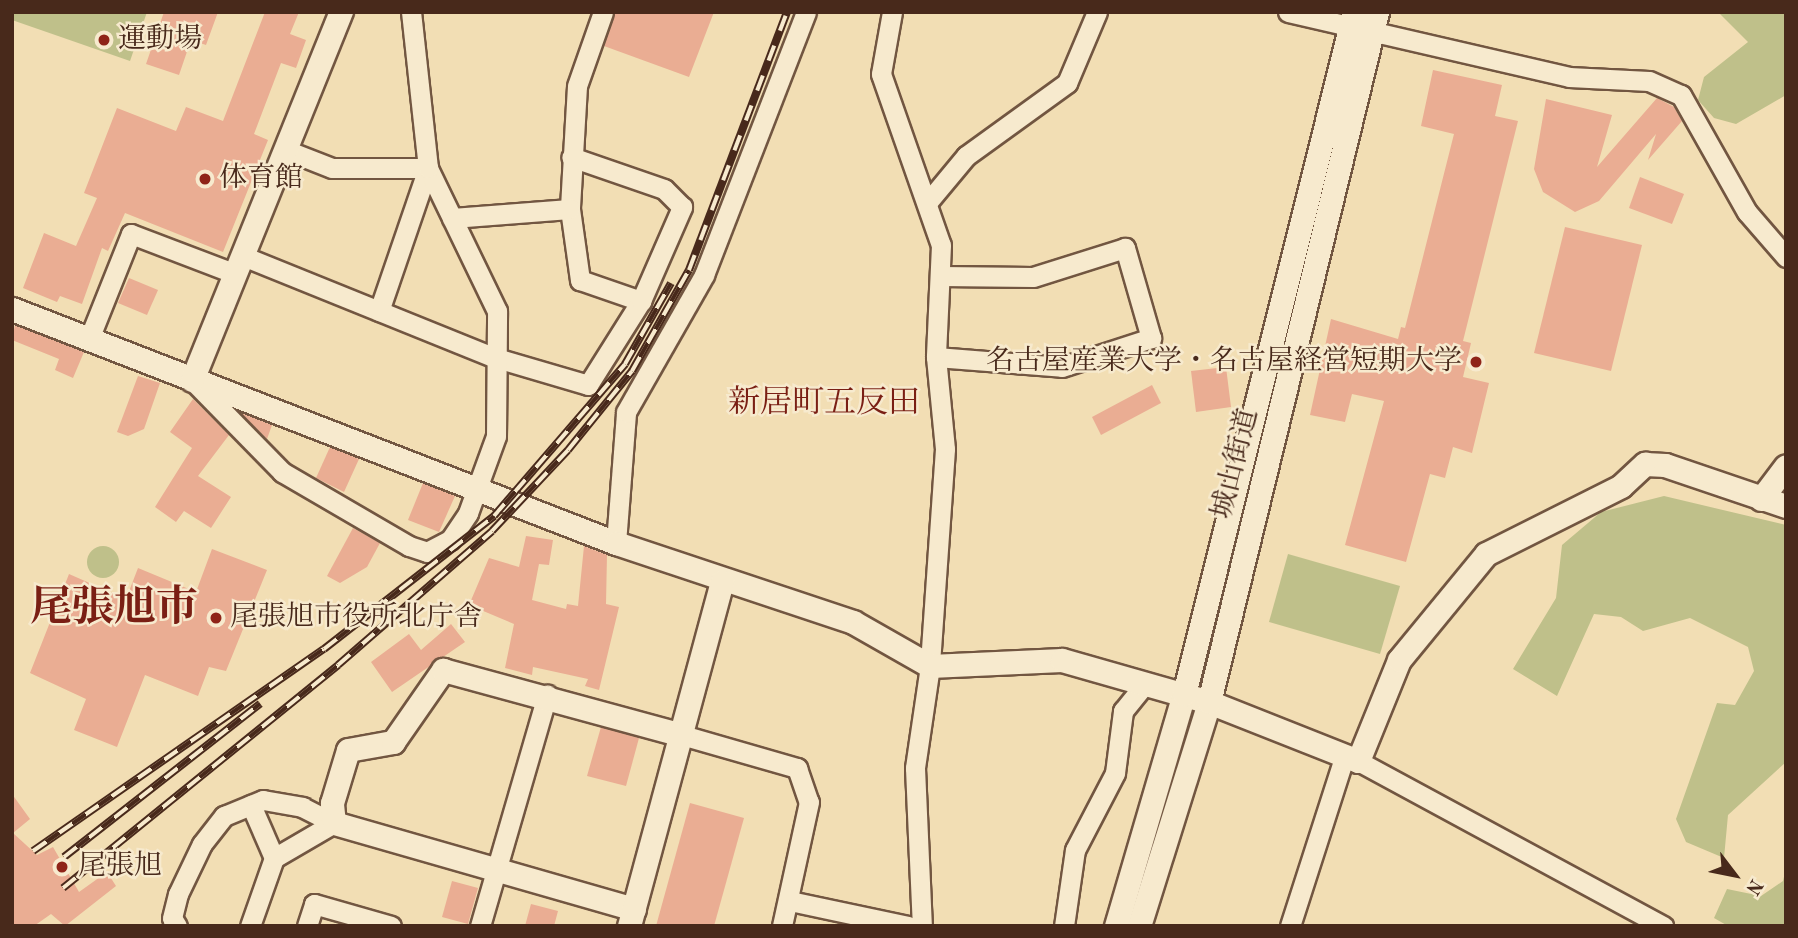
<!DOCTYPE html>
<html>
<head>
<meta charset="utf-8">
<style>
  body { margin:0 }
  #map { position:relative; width:1798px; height:938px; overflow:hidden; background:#f2deb4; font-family:"Old Standard TT","Noto Serif JP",serif }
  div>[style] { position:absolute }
  .green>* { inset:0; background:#bfc08a }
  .round { border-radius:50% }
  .building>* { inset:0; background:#eaad93 }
  .roads { filter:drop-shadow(2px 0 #725641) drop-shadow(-2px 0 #725641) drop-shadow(0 2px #725641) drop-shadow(0 -2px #725641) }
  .minor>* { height:19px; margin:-9.5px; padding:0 9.5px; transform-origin:9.5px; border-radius:9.5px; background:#f7eace }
  .tertiary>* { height:23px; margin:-11.5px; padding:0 11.5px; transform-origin:11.5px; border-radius:11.5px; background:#f7eace }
  .rail>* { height:8px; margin-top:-4px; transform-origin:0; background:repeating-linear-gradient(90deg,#f7eace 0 16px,#48291b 0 32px); box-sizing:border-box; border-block:2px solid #48291b }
  .dots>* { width:19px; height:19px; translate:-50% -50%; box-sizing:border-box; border:4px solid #f7eace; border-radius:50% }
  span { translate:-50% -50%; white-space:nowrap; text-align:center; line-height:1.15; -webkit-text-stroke:5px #f7eace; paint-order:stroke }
  .poi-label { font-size:28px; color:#48291b }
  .left { translate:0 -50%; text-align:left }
  .right { translate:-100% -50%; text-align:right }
  .street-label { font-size:28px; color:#48291b }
  .quarter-label { font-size:32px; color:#7a1f14 }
  .town-label { font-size:42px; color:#7a1f14; font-weight:700 }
  .frame { position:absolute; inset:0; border:14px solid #48291b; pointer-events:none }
  .north { position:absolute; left:1700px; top:840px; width:70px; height:70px; -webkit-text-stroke:5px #f7eace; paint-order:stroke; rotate:122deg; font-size:19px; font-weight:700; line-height:28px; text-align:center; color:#48291b }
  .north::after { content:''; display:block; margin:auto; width:24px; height:32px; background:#48291b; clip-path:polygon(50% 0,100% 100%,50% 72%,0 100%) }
</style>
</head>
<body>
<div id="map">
  <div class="green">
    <div style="clip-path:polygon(12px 12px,147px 12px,130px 61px,12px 20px)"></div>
    <div style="clip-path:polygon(1718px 12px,1786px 12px,1786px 95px,1736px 124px,1714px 118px,1698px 100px,1704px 77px,1748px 42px)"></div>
    <div style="clip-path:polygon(1664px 496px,1786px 525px,1786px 762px,1728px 815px,1724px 858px,1686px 842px,1676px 819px,1717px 703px,1735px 705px,1754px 671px,1748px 647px,1690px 618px,1643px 631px,1621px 617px,1594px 614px,1557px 696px,1513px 669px,1556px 598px,1562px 545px,1601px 512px)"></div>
    <div class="round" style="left:87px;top:546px;width:32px;height:32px"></div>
    <div style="clip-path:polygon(1288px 554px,1400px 586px,1380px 654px,1269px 622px)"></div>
    <div style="clip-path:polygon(1786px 868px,1786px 926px,1728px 926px,1714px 918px,1727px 889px,1761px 896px,1783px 881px)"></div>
  </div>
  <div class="building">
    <div style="clip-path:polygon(164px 12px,218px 12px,206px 45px,191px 40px,179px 75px,146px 64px)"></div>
    <div style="clip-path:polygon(265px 12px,299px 12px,290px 34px,306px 40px,296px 68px,281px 63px,254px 134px,268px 140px,223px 252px,125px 213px,108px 251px,102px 248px,82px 304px,60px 296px,57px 302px,23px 288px,44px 233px,76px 246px,97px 198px,84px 193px,117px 108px,176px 131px,186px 107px,223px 121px)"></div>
    <div style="clip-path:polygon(615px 12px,714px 12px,689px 77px,604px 46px)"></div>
    <div style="clip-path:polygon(1433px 70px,1502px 85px,1495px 116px,1518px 121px,1463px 341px,1471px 343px,1463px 377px,1489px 383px,1472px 453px,1453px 447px,1445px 478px,1430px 474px,1406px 562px,1345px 545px,1384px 401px,1352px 394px,1345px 422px,1310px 415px,1331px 319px,1398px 339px,1401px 327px,1405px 328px,1454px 134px,1421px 126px)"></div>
    <div style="clip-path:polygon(1657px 98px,1674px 107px,1682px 121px,1648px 160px,1656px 134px,1599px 201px,1575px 212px,1543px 192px,1534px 169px,1546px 99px,1612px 115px,1597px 167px)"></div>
    <div style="clip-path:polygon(1640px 177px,1684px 194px,1672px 224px,1629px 208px)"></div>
    <div style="clip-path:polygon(1565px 227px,1642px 245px,1611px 371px,1534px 353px)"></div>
    <div style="clip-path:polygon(129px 278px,158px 290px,147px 315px,118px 303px)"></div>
    <div style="clip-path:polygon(15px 325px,84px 352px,73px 378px,55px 370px,59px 359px,12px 340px)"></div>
    <div style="clip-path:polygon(1226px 367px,1231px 407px,1196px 412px,1191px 371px)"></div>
    <div style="clip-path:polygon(138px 376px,160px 383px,144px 429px,128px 436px,117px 432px)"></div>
    <div style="clip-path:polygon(1152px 385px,1161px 403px,1101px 435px,1092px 417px)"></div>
    <div style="clip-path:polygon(193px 399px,229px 435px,198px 476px,231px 497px,211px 528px,184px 511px,176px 522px,155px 507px,192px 448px,170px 432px)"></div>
    <div style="clip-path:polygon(241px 413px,272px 425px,267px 439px)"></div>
    <div style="clip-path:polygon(330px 447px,359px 459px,344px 492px,316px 478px)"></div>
    <div style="clip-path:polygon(423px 483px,455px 496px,439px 532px,408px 520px)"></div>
    <div style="clip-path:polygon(353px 528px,380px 543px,367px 567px,340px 583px,327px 576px)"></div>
    <div style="clip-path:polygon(526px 536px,553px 540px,549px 565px,539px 564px,532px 600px,566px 609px,567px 604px,578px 606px,584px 546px,607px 555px,606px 604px,619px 607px,599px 690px,585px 686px,588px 679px,533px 667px,532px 675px,505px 668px,514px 624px,469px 605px,489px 558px,519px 567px)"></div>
    <div style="clip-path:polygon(212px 549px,267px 570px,226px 671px,209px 667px,198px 696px,145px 675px,117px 747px,74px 730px,86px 699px,30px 673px,69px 574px,126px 599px,138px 568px,196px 592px)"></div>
    <div style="clip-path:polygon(451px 624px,465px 642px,392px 692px,371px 662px,409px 634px,421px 650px)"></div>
    <div style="clip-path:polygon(601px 727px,639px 738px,626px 786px,587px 776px)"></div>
    <div style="clip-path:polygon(12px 794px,30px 819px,13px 833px,37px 855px,53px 847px,79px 892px,107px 872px,116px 886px,65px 926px,51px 914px,34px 926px,12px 926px)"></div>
    <div style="clip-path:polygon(690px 803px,744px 818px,714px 926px,656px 926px)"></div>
    <div style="clip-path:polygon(452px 881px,478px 888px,468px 924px,442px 917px)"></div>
    <div style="clip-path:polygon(531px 904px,558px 911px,554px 926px,525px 926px)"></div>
  </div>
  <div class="roads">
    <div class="minor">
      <div style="left:603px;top:12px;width:78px;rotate:109.4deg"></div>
      <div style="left:577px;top:86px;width:123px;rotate:93.3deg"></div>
      <div style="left:570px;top:209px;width:72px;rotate:82deg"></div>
      <div style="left:580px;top:280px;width:65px;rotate:19deg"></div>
      <div style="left:892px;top:12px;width:63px;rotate:100.1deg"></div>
      <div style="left:881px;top:74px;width:181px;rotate:70.7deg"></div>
      <div style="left:941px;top:245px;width:112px;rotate:92.6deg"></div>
      <div style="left:936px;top:357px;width:92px;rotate:84.4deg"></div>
      <div style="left:945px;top:449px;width:218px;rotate:94deg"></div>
      <div style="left:930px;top:666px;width:103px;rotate:98.4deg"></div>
      <div style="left:915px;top:768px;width:158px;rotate:87.5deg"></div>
      <div style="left:1288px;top:12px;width:288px;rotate:13deg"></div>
      <div style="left:1569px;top:77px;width:80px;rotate:2.9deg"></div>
      <div style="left:1649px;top:81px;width:35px;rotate:24deg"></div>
      <div style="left:1681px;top:95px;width:134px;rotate:60.6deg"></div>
      <div style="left:1747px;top:212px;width:60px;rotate:49.1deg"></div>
      <div style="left:286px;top:150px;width:49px;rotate:21.4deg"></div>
      <div style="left:332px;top:168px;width:96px"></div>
      <div style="left:428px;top:168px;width:151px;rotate:108.9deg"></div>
      <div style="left:927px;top:203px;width:61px;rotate:-50.3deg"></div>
      <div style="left:966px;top:156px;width:125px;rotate:-35.9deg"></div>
      <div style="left:1067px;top:83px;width:77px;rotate:-67.1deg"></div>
      <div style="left:452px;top:218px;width:118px;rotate:-4.4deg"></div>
      <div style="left:243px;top:256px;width:270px;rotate:22deg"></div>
      <div style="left:493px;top:357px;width:99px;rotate:16.4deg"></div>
      <div style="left:588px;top:385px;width:99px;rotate:-57.8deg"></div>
      <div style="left:641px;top:301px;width:103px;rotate:-66.4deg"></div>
      <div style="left:682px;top:207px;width:25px;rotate:-135deg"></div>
      <div style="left:664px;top:189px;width:98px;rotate:-161deg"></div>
      <div style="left:89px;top:339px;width:113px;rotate:-68.2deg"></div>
      <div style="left:131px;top:234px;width:112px;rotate:20.9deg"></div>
      <div style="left:936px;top:357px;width:126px;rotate:4.5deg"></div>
      <div style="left:1062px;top:367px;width:94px;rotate:-18deg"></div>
      <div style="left:1151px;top:338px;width:94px;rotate:-106.1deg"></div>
      <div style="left:1125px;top:248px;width:96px;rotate:162.5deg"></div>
      <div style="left:1033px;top:277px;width:93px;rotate:-179.4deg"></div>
      <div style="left:192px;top:380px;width:129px;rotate:45.6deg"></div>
      <div style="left:282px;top:472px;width:147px;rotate:30.2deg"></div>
      <div style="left:409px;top:546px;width:19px;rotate:18deg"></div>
      <div style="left:427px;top:552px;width:26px;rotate:-28deg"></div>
      <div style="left:450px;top:540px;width:32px;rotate:-56deg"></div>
      <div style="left:468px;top:513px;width:82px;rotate:-70deg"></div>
      <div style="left:496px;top:436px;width:125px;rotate:-89.5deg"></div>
      <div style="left:497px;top:311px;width:159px;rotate:-115.8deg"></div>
      <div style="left:428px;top:168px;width:157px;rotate:-96.2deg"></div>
      <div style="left:616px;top:543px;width:131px;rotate:-85.6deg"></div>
      <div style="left:626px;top:412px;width:158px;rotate:-60.3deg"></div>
      <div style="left:704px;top:275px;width:282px;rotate:-68.8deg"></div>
      <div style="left:682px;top:735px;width:120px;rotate:16deg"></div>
      <div style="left:797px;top:768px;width:36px;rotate:71deg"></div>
      <div style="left:809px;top:802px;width:127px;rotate:102.3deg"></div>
      <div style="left:1358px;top:761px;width:347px;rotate:28.4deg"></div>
      <div style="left:251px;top:805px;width:58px;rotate:66.5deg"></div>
      <div style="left:790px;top:901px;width:121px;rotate:12deg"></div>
      <div style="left:177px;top:926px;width:9px;rotate:-122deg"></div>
      <div style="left:172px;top:918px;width:25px;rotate:-76deg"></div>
      <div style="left:178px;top:894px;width:55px;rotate:-64.4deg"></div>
      <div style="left:202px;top:844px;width:36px;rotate:-52deg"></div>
      <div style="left:224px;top:816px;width:42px;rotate:-22.3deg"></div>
      <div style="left:263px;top:800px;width:40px;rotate:10deg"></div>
      <div style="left:302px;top:807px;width:36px;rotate:27deg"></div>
      <div style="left:334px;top:823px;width:69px;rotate:149.7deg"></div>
      <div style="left:274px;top:858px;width:72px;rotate:109.4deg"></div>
      <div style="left:307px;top:926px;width:23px;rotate:-72deg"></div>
      <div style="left:314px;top:904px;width:80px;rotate:15.9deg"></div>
      <div style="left:480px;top:926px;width:241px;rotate:-73.8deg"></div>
      <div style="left:1064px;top:926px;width:77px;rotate:-81.8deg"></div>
      <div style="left:1075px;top:850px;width:87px;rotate:-62.5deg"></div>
      <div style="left:1115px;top:773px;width:63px;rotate:-82.6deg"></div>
      <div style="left:1123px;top:711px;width:36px;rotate:-51deg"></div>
      <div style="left:1290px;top:926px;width:180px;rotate:-72.2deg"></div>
    </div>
    <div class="tertiary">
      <div style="left:12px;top:309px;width:648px;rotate:21.18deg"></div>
      <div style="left:616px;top:543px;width:250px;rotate:18.4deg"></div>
      <div style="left:853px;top:622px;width:89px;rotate:29.7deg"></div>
      <div style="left:930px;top:666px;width:132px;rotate:-2.6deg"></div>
      <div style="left:1062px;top:660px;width:153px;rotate:15.9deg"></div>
      <div style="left:1209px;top:702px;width:160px;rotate:21.6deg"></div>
      <div style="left:1358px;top:761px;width:109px;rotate:-67.9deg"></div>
      <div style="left:1399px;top:660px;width:137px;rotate:-50.6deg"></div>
      <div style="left:1486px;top:554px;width:151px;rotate:-26.7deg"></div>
      <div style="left:1621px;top:486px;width:33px;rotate:-43deg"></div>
      <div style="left:1645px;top:464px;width:20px;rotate:3deg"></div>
      <div style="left:1665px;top:465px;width:128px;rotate:18.7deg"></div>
      <div style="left:192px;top:380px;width:397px;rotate:-68deg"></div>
      <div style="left:1761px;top:499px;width:41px;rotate:-52.9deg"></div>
      <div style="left:634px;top:909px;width:312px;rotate:-164deg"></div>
      <div style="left:334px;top:823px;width:20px;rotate:-96deg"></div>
      <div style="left:332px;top:803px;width:55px;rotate:-73.2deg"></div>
      <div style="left:348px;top:750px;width:46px;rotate:-10.1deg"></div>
      <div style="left:393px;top:742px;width:88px;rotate:-55.2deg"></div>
      <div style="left:443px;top:670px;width:248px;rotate:15.2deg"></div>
      <div style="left:629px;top:926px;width:357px;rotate:-74.9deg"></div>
      <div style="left:1116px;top:926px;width:242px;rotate:-73.7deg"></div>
      <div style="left:1184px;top:694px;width:703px;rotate:-76deg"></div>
      <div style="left:1139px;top:926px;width:235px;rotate:-72.6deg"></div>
      <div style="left:1209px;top:702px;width:710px;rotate:-76.32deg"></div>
    </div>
  </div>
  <div class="rail">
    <div style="left:33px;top:851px;width:354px;rotate:-34.8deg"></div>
    <div style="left:324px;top:649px;width:216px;rotate:-38deg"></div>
    <div style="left:494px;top:516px;width:201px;rotate:-49.2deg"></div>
    <div style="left:625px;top:364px;width:93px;rotate:-60.4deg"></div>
    <div style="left:64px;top:857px;width:249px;rotate:-38deg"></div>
    <div style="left:63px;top:888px;width:354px;rotate:-39deg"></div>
    <div style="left:338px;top:665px;width:204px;rotate:-41deg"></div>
    <div style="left:492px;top:531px;width:111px;rotate:-46.8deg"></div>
    <div style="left:568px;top:450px;width:102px;rotate:-51deg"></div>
    <div style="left:632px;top:371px;width:116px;rotate:-60.6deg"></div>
    <div style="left:689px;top:270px;width:276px;rotate:-69.2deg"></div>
  </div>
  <div class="dots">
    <div style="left:104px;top:40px;background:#8f2418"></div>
    <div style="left:205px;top:179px;background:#8f2418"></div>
    <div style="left:1476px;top:362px;background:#8f2418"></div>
    <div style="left:216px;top:618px;background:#8f2418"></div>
    <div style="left:62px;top:867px;background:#8f2418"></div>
  </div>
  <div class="poi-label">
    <span class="left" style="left:118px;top:40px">運動場</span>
    <span class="left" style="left:219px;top:179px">体育館</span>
    <span class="right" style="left:1462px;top:362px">名古屋産業大学・名古屋経営短期大学</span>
    <span class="left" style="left:230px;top:618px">尾張旭市役所北庁舎</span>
    <span class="left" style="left:78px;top:867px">尾張旭</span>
  </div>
  <div class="street-label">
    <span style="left:1236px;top:464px;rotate:-76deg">城山街道</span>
  </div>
  <div class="quarter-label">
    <span style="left:824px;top:404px">新居町五反田</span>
  </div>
  <div class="town-label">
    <span style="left:114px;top:609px">尾張旭市</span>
  </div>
  <div class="frame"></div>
  <div class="north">N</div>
</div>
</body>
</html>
